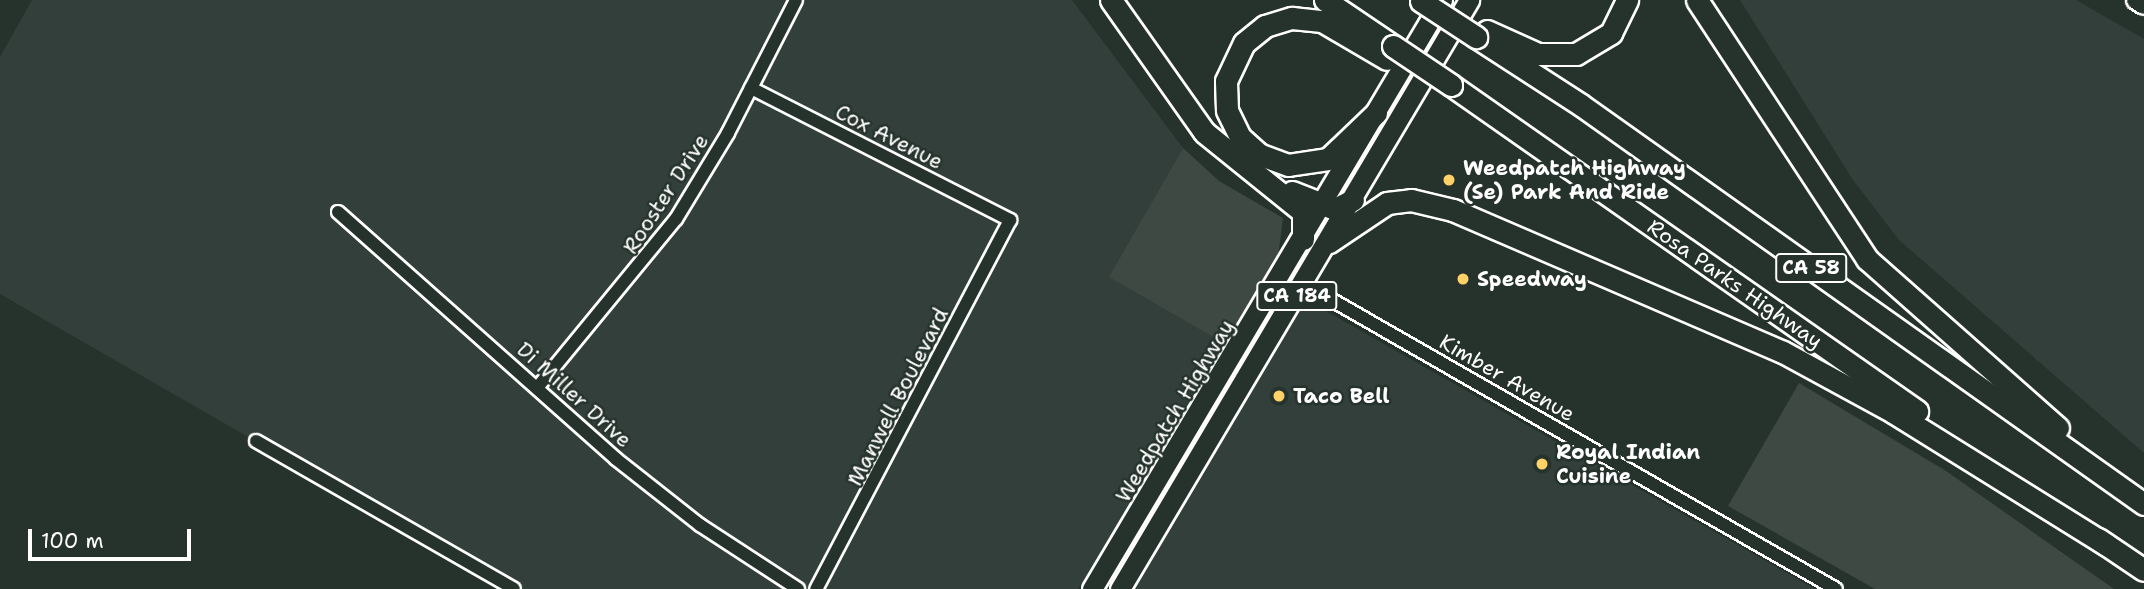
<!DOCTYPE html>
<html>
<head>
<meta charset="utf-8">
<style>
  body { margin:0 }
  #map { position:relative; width:2144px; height:589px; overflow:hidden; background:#26332d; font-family:"Shantell Sans",sans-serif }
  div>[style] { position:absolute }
  .built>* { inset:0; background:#333f3a }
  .green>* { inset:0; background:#3e4944 }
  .roads { filter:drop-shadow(2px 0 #fff) drop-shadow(-2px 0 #fff) drop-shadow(0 2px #fff) drop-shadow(0 -2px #fff) }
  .minor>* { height:12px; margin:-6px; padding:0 6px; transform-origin:6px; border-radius:6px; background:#26332d }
  .secondary>* { height:18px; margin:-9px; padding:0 9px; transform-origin:9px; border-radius:9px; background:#26332d }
  .primary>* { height:19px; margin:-9.5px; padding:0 9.5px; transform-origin:9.5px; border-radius:9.5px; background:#26332d }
  .motorway>* { height:21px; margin:-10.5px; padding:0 10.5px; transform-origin:10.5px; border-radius:10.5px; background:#26332d }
  .bridges { filter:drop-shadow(2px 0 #fff) drop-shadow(-2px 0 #fff) drop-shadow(0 2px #fff) drop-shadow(0 -2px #fff) }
  .motorway-bridge>* { height:21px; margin:-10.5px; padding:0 10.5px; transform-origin:10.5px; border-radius:10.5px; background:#26332d }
  .dots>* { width:19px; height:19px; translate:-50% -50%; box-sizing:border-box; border:4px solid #26332d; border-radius:50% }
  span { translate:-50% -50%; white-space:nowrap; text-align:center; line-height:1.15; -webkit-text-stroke:5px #26332d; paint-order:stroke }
  .shield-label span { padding:2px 5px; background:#26332d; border:2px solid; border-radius:5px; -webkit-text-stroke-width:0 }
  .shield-label { font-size:19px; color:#fff; font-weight:700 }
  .street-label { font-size:21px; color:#fff }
  .poi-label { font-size:21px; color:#fff; font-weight:700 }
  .left { translate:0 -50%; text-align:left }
  .scale { position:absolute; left:28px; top:529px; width:163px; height:32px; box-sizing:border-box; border:4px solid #fff; border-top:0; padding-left:9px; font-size:21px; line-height:24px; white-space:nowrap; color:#fff; -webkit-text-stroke:5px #26332d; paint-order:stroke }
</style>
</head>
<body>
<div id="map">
  <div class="built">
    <div style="clip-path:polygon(32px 0,1072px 0,1183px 148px,1110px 277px,1227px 345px,1078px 589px,512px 589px,0 294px,0 57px)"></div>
    <div style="clip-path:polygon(1740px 0,2076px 0,2144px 39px,2144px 453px,1899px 240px,1853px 180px)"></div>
    <div style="clip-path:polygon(1301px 308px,1326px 311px,1815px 589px,1132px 589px)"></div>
  </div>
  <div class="green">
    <div style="clip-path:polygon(1183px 148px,1219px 181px,1283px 218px,1278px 257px,1227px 345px,1109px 277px)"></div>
    <div style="clip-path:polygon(1799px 383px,1946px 471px,2114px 589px,1875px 589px,1728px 506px)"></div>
  </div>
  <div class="roads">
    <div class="minor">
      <div style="left:751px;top:88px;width:291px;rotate:27deg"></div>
      <div style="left:1010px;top:220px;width:417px;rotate:117.7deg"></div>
      <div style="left:338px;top:212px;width:372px;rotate:41.6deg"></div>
      <div style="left:616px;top:459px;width:107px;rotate:38.2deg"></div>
      <div style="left:700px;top:525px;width:117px;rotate:33.1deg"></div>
      <div style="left:1304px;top:284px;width:613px;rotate:29.83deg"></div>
      <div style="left:537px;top:388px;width:219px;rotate:-50.6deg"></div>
      <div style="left:676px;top:219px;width:100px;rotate:-58.8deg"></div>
      <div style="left:728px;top:133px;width:149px;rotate:-62.9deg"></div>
      <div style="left:256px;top:441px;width:297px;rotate:29.8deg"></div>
    </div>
    <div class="secondary">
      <div style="left:2136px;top:0;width:9px;rotate:32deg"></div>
    </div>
    <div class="primary">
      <div style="left:1092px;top:589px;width:685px;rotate:-59.28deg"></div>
      <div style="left:1120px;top:589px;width:685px;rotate:-59.35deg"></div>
    </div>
    <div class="motorway">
      <div style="left:1111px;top:0;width:161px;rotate:54.8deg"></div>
      <div style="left:1204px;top:132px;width:127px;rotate:38.9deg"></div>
      <div style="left:1303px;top:212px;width:27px;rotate:90deg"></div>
      <div style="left:1325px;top:0;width:82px;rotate:34.1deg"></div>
      <div style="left:1697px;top:0;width:310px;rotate:56.7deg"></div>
      <div style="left:1867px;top:259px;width:255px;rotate:41.5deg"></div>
      <div style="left:1487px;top:31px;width:56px;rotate:24.3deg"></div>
      <div style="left:1538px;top:54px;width:38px"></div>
      <div style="left:1576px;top:54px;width:41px;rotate:-31deg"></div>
      <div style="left:1611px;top:33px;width:37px;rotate:-64deg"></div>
      <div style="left:1476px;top:37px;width:125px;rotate:32.9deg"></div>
      <div style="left:1581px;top:105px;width:690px;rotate:35.33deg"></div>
      <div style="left:1451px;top:85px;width:569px;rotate:34.98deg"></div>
      <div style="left:1376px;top:113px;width:66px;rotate:136.2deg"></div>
      <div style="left:1328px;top:159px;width:40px;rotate:171.5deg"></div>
      <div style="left:1288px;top:165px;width:30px;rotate:-160deg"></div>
      <div style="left:1260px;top:155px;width:27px;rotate:-138deg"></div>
      <div style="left:1240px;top:137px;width:30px;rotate:-116deg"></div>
      <div style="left:1227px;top:110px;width:29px;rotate:-92deg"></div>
      <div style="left:1226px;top:81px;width:42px;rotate:-64.7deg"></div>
      <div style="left:1244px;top:43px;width:27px;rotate:-39deg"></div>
      <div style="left:1265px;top:26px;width:28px;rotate:-17deg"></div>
      <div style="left:1292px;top:18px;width:30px;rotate:6deg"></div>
      <div style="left:1322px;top:21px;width:75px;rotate:30.3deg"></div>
      <div style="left:1292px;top:192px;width:46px;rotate:21.6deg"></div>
      <div style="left:1335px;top:209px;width:20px;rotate:-27deg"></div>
      <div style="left:1329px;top:242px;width:70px;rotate:-33.9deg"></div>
      <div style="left:1387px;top:203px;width:24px;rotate:-7deg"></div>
      <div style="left:1411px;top:200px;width:43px;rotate:13.4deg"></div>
      <div style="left:1453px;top:210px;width:359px;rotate:23.3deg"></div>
      <div style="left:1783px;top:352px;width:125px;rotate:28.6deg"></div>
      <div style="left:1893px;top:412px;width:252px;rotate:31.9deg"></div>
      <div style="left:2098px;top:539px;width:55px;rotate:34deg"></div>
    </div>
  </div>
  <div class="bridges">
    <div class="motorway-bridge">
      <div style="left:1421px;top:1px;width:66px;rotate:33.2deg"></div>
      <div style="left:1393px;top:46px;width:70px;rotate:33.9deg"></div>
    </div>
  </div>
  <div class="dots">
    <div style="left:1449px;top:180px;background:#ffd166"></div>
    <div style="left:1463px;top:279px;background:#ffd166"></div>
    <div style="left:1279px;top:396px;background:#ffd166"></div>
    <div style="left:1542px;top:464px;background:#ffd166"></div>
  </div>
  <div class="shield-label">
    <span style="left:1811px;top:268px">CA 58</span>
    <span style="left:1297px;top:296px">CA 184</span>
  </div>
  <div class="street-label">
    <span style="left:889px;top:137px;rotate:27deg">Cox Avenue</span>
    <span style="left:666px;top:194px;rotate:-57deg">Rooster Drive</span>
    <span style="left:1735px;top:284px;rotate:35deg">Rosa Parks Highway</span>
    <span style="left:1507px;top:378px;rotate:30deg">Kimber Avenue</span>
    <span style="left:574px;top:395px;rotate:42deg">Di Miller Drive</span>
    <span style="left:898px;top:397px;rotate:-63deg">Manwell Boulevard</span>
    <span style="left:1175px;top:411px;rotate:-59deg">Weedpatch Highway</span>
  </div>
  <div class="poi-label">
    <span class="left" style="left:1463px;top:180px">Weedpatch Highway<br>(Se) Park And Ride</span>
    <span class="left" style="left:1477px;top:279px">Speedway</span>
    <span class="left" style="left:1293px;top:396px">Taco Bell</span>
    <span class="left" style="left:1556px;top:464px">Royal Indian<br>Cuisine</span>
  </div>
  <div class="scale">100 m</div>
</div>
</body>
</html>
